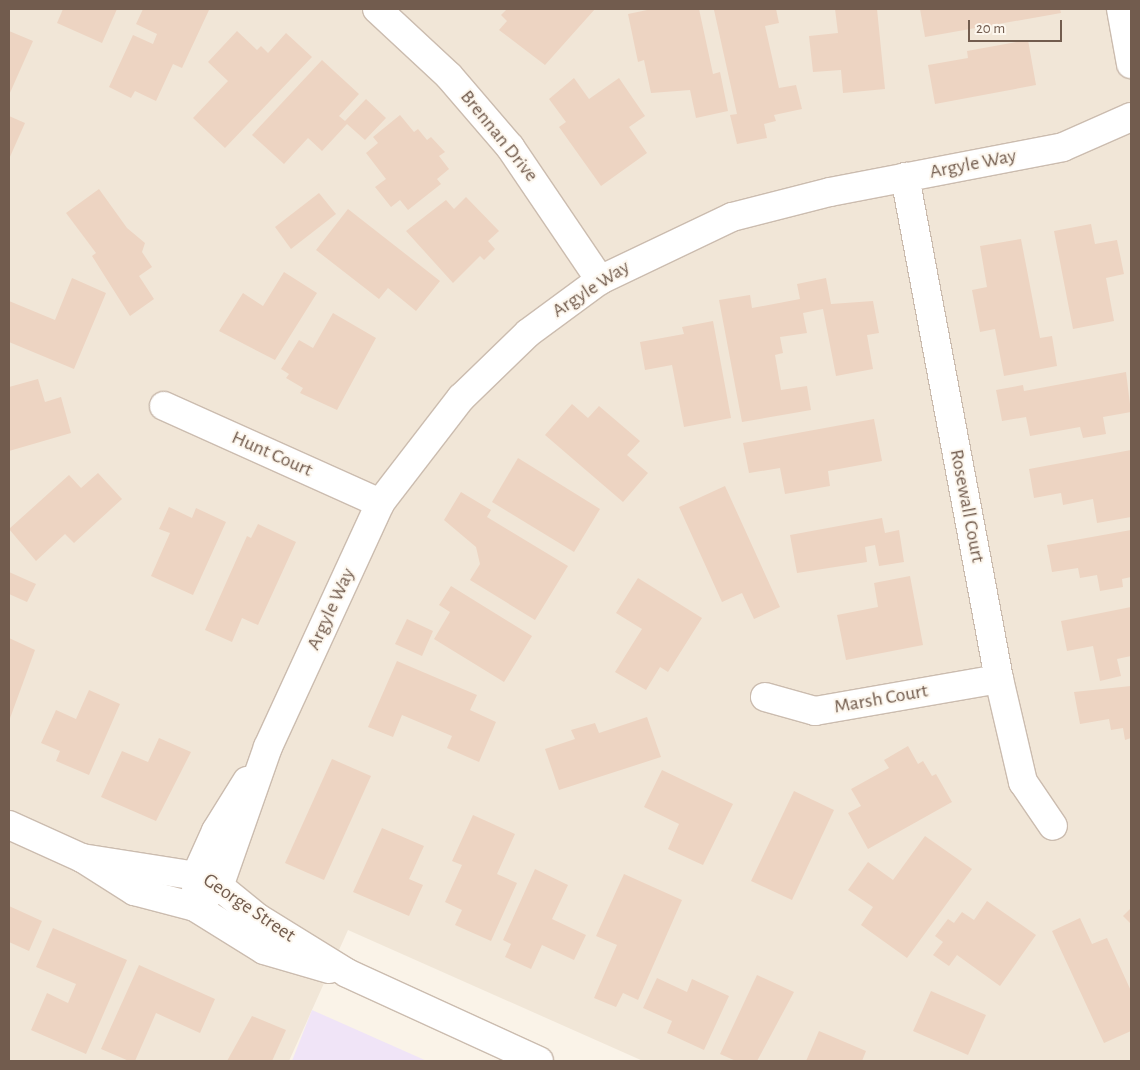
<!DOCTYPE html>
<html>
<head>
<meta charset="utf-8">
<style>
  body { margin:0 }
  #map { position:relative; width:1140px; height:1070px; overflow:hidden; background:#faf3e8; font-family:"Alegreya Sans",sans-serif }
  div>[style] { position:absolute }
  .residential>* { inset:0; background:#f1e6d7 }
  .education>* { inset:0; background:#f0e4f7 }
  .building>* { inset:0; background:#edd4c2 }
  .roads { filter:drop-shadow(1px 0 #cbbcaf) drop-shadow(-1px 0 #cbbcaf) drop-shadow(0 1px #cbbcaf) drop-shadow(0 -1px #cbbcaf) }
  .minor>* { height:28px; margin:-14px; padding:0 14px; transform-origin:14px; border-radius:14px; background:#fff }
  span { translate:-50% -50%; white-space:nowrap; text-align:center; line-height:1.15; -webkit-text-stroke:4px #fdf7ee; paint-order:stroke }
  .street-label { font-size:20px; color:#725c4e }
  .frame { position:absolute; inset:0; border:10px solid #725c4e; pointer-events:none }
  .scale { position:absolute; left:968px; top:20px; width:94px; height:22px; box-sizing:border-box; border:2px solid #725c4e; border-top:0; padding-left:6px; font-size:15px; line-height:18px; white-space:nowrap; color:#725c4e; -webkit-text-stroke:4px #fdf7ee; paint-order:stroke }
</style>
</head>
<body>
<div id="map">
  <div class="residential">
    <div style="clip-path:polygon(9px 9px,1131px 9px,1131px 1061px,643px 1061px,348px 930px,289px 1061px,9px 1061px)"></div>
  </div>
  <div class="education">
    <div style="clip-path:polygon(312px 1010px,427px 1061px,292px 1061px)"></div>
  </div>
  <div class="building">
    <div style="clip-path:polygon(63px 9px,117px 9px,102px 43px,57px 23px)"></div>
    <div style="clip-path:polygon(143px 9px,209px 10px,182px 68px,173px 64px,156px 101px,135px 91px,131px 98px,109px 87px,133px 35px,153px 44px,157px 34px,136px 24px)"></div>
    <div style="clip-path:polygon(507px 9px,595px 9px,545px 65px,499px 30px,507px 21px,501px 15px)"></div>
    <div style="clip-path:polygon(652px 9px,699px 9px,713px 74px,720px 72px,728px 111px,696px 118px,690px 90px,651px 93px,644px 60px,638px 62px,628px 14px)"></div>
    <div style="clip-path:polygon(776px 9px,779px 23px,765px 26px,779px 88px,796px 85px,802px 109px,774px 115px,776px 121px,764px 124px,767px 138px,737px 144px,730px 115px,737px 114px,714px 10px)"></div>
    <div style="clip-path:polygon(835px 9px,877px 9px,885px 89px,843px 93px,841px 70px,813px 72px,809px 36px,838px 33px)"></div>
    <div style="clip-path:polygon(920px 9px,1060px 9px,1061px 13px,925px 37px)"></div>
    <div style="clip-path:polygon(9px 31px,33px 41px,9px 95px)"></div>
    <div style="clip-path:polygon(237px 31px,257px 50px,261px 46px,268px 53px,286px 33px,312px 57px,225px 148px,193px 118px,228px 81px,208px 62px)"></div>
    <div style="clip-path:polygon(1028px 40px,1036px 85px,935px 104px,928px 65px,968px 58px,967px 51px)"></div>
    <div style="clip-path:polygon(322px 60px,359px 94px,339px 116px,345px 121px,366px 99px,386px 118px,365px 140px,347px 124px,322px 151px,308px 138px,284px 164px,252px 135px)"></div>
    <div style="clip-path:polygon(574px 78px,589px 99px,619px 78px,645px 116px,629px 127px,647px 153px,601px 186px,559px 127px,566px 122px,549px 99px)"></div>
    <div style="clip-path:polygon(400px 115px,414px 132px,418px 129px,427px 140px,431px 137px,445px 152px,439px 156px,449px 169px,437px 179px,441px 184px,408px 210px,400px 200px,391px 207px,375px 187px,386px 179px,366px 153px,378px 143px,373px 137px)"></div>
    <div style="clip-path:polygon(9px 116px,25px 123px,9px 159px)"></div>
    <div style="clip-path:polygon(99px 189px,127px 228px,145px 243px,142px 252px,152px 267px,139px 276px,154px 299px,130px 316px,92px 256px,96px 253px,66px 213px)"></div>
    <div style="clip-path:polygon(319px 193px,336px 214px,291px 249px,275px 227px)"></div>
    <div style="clip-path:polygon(466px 197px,499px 231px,488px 241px,495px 249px,484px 260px,480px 256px,453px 283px,406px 231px,446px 200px,454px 209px)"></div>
    <div style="clip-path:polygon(348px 209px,440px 281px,416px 311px,388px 288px,379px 299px,316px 250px)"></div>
    <div style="clip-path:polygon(1091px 224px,1095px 244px,1117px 240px,1124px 274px,1106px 278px,1114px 321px,1073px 329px,1054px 231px)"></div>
    <div style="clip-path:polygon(1021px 239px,1040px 338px,1052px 336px,1057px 366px,1004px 376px,995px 329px,980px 332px,972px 290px,987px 287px,980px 246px)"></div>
    <div style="clip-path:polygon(284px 272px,317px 293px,275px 360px,219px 331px,243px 293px,263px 306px)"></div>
    <div style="clip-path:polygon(72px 278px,106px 293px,74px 369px,9px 342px,9px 301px,55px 320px)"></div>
    <div style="clip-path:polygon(826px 278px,831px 304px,873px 301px,879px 333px,867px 335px,873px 369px,836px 376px,823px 309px,803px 313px,807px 333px,780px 337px,783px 353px,775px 355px,781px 390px,807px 386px,811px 410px,742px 422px,719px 300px,750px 295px,752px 308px,800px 299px,797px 284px)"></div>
    <div style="clip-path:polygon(333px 313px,376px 338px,337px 410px,300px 393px,303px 388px,286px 378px,289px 374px,281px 369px,299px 340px,313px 348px)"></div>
    <div style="clip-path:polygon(713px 321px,731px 418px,684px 427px,672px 365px,645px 370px,640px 342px,684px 334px,682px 327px)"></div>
    <div style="clip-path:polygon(1126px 372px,1131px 412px,1103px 417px,1106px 434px,1083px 438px,1080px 427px,1030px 436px,1026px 417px,1002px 421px,996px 390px,1023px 385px,1024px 391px)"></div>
    <div style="clip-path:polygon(38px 379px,45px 402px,61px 397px,71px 433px,9px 451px,9px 387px)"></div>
    <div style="clip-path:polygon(572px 404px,588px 418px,599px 406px,640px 441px,627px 455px,648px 473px,623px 502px,545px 435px)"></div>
    <div style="clip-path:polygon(874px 419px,882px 461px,828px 471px,830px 486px,785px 494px,780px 468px,749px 473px,743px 443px)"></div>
    <div style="clip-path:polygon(1131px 450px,1131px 517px,1097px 523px,1093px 499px,1063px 505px,1061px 493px,1034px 498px,1029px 469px)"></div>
    <div style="clip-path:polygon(518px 458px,600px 509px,574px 552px,492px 502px)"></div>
    <div style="clip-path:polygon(98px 473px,122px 499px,74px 543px,65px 534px,36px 561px,9px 529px,69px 475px,81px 488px)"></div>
    <div style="clip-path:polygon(725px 486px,780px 607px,754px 619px,742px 593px,722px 602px,679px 507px)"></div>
    <div style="clip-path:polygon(461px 492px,491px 510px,487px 517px,568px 566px,535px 620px,470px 580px,480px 564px,476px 547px,444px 520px)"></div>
    <div style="clip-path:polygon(169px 507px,192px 518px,196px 508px,226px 522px,193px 595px,151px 576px,170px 533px,159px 529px)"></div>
    <div style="clip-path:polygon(882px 518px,885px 533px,899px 530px,904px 562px,879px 566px,875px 545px,865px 547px,867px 562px,797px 573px,790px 535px)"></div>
    <div style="clip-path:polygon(258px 524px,296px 542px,258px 625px,242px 618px,232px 642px,205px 630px,247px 536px,251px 538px)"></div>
    <div style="clip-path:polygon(1131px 530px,1131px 577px,1122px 579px,1123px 587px,1100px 591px,1097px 575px,1080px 578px,1078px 568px,1052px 572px,1047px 545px)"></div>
    <div style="clip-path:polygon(9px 572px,36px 584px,27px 602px,9px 594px)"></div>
    <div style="clip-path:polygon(910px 576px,923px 645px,846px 660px,837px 615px,878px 607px,874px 583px)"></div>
    <div style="clip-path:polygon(638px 578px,702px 618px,668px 672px,660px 667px,646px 690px,615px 672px,642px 629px,616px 613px)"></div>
    <div style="clip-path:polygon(451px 586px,532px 636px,504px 682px,434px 639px,450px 612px,439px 605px)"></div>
    <div style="clip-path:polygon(1131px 607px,1131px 656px,1117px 659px,1121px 676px,1100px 681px,1093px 646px,1067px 651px,1061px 621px)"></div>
    <div style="clip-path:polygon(407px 619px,433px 631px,422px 656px,395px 644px)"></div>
    <div style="clip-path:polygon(9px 638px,35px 650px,9px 721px)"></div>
    <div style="clip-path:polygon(397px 661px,477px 695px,470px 710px,496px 722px,479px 762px,447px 748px,452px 736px,402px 715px,393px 737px,368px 727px)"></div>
    <div style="clip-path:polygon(1131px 686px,1131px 738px,1125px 740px,1123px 728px,1111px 730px,1109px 719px,1080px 724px,1074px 692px)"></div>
    <div style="clip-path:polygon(89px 690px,120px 704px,89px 775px,56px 761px,60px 751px,41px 743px,56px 710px,76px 719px)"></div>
    <div style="clip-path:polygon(647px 717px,661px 757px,559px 790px,545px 749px,575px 739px,571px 730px,595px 723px,599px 733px)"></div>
    <div style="clip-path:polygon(159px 738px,191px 752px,156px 821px,101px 797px,122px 751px,148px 762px)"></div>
    <div style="clip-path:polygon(908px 746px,918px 764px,923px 761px,932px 776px,936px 774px,952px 802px,868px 849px,848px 813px,861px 806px,851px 789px,889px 768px,884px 760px)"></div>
    <div style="clip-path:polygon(332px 759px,371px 776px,324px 880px,285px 863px)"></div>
    <div style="clip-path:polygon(662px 770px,733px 804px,703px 865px,668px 849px,679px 824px,644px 807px)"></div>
    <div style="clip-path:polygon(794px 791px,834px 810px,792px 900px,751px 881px)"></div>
    <div style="clip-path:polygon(473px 815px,515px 834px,497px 874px,517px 883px,491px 941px,455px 925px,462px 910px,445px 902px,462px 865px,452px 861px)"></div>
    <div style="clip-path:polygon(382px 828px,424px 846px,409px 879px,423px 885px,409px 916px,353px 892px)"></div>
    <div style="clip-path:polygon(925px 836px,972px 869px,907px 958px,861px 925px,873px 907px,848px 890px,868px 862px,893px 880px)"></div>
    <div style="clip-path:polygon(535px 869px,568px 885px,552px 919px,586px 935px,574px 960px,542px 945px,531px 969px,505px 957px,511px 944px,503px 940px)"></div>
    <div style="clip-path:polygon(624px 874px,682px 900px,638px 1000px,623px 993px,616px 1007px,594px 998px,617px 945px,596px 936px)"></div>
    <div style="clip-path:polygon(987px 901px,1036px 935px,1000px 986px,957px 955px,949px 966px,933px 955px,943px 942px,935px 936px,948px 919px,954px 923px,962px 912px,974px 920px)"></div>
    <div style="clip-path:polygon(9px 906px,42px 921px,29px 951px,9px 942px)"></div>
    <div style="clip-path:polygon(1131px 908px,1131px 924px,1123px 916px)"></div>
    <div style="clip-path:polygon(1080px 918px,1092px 944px,1107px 938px,1131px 991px,1131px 1031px,1104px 1043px,1052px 931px)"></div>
    <div style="clip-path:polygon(53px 928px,127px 960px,86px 1054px,31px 1030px,47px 993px,68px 1003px,76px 984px,36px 967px)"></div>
    <div style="clip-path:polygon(139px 965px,215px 999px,200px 1033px,156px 1013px,135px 1061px,129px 1061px,101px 1049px)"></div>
    <div style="clip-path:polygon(757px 975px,794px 992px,757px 1061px,736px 1061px,720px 1054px)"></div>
    <div style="clip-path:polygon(657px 978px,687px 992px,692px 979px,729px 996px,704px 1050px,667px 1033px,672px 1021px,643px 1008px)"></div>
    <div style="clip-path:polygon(931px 991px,986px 1015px,968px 1055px,913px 1031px)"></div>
    <div style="clip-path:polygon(252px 1016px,286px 1030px,272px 1061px,227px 1061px)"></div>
    <div style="clip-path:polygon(819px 1031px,866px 1051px,862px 1061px,806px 1061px)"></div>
  </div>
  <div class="roads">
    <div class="minor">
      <div style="left:377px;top:9px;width:98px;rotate:42.9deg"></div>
      <div style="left:449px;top:76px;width:94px;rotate:49.3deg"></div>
      <div style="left:510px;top:147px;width:161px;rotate:55.9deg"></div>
      <div style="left:1121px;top:9px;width:56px;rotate:79.7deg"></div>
      <div style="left:905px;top:177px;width:511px;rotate:79.39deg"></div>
      <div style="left:999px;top:679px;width:106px;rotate:76.9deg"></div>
      <div style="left:1023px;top:782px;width:53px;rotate:55.7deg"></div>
      <div style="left:164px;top:406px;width:237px;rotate:24.2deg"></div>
      <div style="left:765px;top:697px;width:52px;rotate:15.6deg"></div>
      <div style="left:815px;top:711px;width:187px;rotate:-9.9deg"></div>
      <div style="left:9px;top:825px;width:80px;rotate:24.3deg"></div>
      <div style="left:82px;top:858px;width:62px;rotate:32.4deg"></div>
      <div style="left:134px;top:891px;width:63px;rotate:14.7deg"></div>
      <div style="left:195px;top:907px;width:81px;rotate:31.9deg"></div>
      <div style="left:264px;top:950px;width:68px;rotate:16.3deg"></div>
      <div style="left:82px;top:858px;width:129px;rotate:8.9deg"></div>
      <div style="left:209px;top:878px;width:63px;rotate:39.2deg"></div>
      <div style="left:258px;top:918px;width:105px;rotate:31.7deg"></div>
      <div style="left:347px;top:973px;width:211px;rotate:24.6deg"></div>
      <div style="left:196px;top:891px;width:18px;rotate:-87deg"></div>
      <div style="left:197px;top:873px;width:46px;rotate:-65.7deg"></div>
      <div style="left:216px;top:831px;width:59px;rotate:-58.2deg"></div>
      <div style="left:195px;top:907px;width:34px;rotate:-43deg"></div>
      <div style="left:220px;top:884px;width:145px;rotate:-70.7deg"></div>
      <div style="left:268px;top:747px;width:268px;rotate:-65.3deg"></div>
      <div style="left:380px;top:503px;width:133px;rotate:-52.4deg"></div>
      <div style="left:461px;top:398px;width:93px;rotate:-44.1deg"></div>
      <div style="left:528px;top:333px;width:89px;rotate:-36.4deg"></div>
      <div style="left:600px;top:280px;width:146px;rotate:-25.5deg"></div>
      <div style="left:732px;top:217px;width:101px;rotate:-14.3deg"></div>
      <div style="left:830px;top:192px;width:237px;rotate:-10.9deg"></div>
      <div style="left:1063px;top:147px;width:74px;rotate:-23.8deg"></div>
    </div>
  </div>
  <div class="street-label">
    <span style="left:499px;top:136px;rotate:51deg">Brennan Drive</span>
    <span style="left:973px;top:164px;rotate:-11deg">Argyle Way</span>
    <span style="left:591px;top:289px;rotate:-33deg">Argyle Way</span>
    <span style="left:272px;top:454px;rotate:24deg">Hunt Court</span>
    <span style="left:967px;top:506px;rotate:79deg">Rosewall Court</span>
    <span style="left:331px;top:609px;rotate:-65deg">Argyle Way</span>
    <span style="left:881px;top:699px;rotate:-10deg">Marsh Court</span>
    <span style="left:249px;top:908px;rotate:34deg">George Street</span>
  </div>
  <div class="frame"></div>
  <div class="scale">20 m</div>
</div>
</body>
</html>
